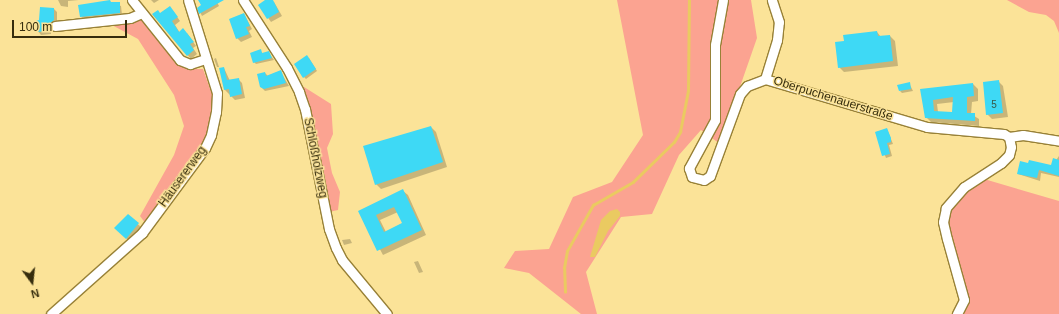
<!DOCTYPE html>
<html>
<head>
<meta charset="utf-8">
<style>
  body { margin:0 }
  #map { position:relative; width:1059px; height:314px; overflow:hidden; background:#fbe398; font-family:Helvetica,sans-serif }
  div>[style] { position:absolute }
  .green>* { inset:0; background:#fba391 }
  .water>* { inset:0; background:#eaca61 }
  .shadow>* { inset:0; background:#0003 }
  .stream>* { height:2.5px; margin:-1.25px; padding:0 1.25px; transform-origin:1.25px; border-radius:1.25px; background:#eaca61 }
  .building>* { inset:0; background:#3ed9f5 }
  .roads { filter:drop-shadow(1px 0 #988137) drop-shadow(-1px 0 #988137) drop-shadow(0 1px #988137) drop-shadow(0 -1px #988137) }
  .minor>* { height:9px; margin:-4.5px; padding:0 4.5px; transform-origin:4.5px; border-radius:4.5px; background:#fff }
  span { translate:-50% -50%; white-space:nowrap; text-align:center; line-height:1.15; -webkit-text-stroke:3px #fbe398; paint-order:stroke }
  .number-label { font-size:10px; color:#385847 }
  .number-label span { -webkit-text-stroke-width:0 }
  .street-label { font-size:12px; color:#362d0d }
  .north { position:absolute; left:12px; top:262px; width:40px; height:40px; -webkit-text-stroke:3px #fbe398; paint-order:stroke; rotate:165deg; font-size:11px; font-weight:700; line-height:16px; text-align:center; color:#362d0d }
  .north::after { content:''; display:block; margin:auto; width:14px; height:18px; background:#362d0d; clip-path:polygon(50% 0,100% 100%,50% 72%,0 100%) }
  .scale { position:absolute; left:12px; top:20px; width:115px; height:18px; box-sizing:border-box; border:2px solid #362d0d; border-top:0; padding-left:5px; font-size:12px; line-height:14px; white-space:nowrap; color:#362d0d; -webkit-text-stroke:3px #fbe398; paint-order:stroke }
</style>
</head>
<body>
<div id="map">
  <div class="green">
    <div style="clip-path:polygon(617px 0,751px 0,757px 38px,720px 144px,701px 130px,679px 155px,652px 214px,621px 217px,586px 272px,597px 314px,581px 314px,529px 273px,504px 268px,515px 251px,549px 249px,573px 197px,612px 182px,643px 135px)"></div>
    <div style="clip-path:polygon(1007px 0,1059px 0,1059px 33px,1054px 21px,1046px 15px,1029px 12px)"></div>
    <div style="clip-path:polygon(141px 18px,178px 63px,190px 69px,203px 69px,214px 100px,208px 134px,201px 149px,146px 224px,140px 216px,174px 155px,184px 126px,174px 95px,138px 39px,110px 24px)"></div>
    <div style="clip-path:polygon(299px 86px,304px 87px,331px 104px,333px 134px,327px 148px,332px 173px,340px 192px,338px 210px,329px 212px)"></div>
    <div style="clip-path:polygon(984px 179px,1059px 201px,1059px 314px,964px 314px,969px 298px,949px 232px,949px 214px,957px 199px)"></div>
  </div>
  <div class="water">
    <div style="clip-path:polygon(617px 209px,620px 212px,620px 216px,608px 231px,595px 257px,590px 257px,601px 220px,610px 211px)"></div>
  </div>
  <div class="shadow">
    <div style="clip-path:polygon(58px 0,79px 0,68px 1px,68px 7px,61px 6px)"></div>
    <div style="clip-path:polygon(151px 0,159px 0,154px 3px)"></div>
    <div style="clip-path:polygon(200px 0,216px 0,219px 6px,202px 16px,198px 8px,203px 6px)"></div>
    <div style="clip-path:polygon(267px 0,274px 2px,282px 16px,271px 22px,259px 5px)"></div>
    <div style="clip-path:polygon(112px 3px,121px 6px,122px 15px,83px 19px,81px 17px)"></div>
    <div style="clip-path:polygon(54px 9px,57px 12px,57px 24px,51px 30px,51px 34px,41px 35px,38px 31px,40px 21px)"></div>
    <div style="clip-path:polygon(173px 11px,180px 21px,175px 25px,180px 33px,187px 33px,196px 46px,193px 48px,197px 54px,191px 59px,153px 15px)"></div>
    <div style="clip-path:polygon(244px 14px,252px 29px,249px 31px,252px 37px,241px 42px,237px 38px)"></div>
    <div style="clip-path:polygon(877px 32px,881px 37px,890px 36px,895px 41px,898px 66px,844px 72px,839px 67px,845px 41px)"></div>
    <div style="clip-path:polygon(260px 50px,263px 54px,268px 52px,274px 60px,256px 64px,254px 62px)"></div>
    <div style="clip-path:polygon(216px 58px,219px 67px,217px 67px,214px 59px)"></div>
    <div style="clip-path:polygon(309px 58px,317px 71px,306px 79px,304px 77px)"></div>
    <div style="clip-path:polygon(224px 68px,230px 81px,238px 79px,242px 83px,245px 98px,235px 100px,225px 90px)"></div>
    <div style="clip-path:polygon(280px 71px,289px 86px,265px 91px,261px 87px,265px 73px,268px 76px)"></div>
    <div style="clip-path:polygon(998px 81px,1003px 86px,1008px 117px,992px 119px,987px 114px)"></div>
    <div style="clip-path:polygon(909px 83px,913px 91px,902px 93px,900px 91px)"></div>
    <div style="clip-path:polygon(evenodd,973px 84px,978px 89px,978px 101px,972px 102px,971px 114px,979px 119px,979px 126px,931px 122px,926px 117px,922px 90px,973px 84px,954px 102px,953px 114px,938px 112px,937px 104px,954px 102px)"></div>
    <div style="clip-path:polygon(431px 127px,436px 132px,447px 167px,381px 189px,376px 184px)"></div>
    <div style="clip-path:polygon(887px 129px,893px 144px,889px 145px,892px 156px,886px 158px,876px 132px)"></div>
    <div style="clip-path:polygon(1059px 156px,1059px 177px,1041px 173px,1040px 181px,1018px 174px,1052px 166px)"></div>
    <div style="clip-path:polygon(evenodd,403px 191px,408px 195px,426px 235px,383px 255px,360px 212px,403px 191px,398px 212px,403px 223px,386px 232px,380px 220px,398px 212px)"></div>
    <div style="clip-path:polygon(128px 215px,142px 228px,130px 242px,116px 228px)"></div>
    <div style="clip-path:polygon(350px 239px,352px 243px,344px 245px,342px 240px)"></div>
    <div style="clip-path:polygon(418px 261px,423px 272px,419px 273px,414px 262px)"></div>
  </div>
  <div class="stream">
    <div style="left:565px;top:292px;width:24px;rotate:-92deg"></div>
    <div style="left:564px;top:268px;width:17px;rotate:-80deg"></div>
    <div style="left:567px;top:251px;width:53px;rotate:-60.5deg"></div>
    <div style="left:593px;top:205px;width:46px;rotate:-29.9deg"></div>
    <div style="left:633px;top:182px;width:57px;rotate:-44.3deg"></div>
    <div style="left:674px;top:142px;width:12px;rotate:-59deg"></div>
    <div style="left:680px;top:132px;width:42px;rotate:-79deg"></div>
    <div style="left:688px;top:91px;width:91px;rotate:-89.4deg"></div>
  </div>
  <div class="building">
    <div style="clip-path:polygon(110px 0,111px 2px,120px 2px,120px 13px,80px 17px,78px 5px)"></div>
    <div style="clip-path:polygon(198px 0,224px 0,199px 14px,197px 8px,201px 5px)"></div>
    <div style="clip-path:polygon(265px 0,273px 0,279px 12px,267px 19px,258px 5px)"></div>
    <div style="clip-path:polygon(170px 6px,178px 17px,172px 21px,179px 32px,183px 28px,194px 42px,190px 44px,194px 50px,187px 56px,152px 14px,158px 10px,160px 13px)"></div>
    <div style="clip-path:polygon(40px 7px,54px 8px,54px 20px,47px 26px,48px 31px,37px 32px,36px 21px,39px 20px)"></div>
    <div style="clip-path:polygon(244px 13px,250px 26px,246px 27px,249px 34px,236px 39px,229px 19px)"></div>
    <div style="clip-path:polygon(877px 31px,878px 36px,890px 35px,893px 61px,838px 68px,835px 42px,844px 41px,843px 35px)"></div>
    <div style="clip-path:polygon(261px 49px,262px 53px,269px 51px,272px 58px,253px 63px,250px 53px)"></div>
    <div style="clip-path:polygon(307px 55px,316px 69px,303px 78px,294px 64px)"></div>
    <div style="clip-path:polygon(224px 67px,227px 80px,239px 78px,242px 94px,230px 97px,229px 89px,224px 90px,219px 68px)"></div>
    <div style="clip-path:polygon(281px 70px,286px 83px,264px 89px,260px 87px,257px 74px,265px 72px,266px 76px)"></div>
    <div style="clip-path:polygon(999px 80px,1003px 113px,986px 115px,983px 82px)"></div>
    <div style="clip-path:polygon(910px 82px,911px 89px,899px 91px,897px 85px)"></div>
    <div style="clip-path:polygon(evenodd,973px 83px,974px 96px,967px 97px,967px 113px,975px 113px,975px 121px,925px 118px,920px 89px,973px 83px,953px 97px,952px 112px,934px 111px,933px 100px,953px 97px)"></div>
    <div style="clip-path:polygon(431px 126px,443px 162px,375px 185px,363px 146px)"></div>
    <div style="clip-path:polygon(887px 128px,891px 138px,891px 142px,887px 143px,890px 154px,882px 156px,875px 132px)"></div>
    <div style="clip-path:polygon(1053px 158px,1059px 160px,1059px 176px,1039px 170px,1037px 178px,1017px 174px,1020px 161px,1028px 163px,1029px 160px,1051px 165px)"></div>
    <div style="clip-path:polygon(evenodd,403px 189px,422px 230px,377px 251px,358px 211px,403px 189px,394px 207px,402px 223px,384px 232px,376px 215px,394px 207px)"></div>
    <div style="clip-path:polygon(128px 214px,139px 223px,126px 239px,114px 228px)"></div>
  </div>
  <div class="roads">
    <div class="minor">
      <div style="left:132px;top:0;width:77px;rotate:51.3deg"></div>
      <div style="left:180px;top:60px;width:11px;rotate:22deg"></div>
      <div style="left:190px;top:64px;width:16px;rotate:-18deg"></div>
      <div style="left:243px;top:0;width:81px;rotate:57.1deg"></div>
      <div style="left:287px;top:68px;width:27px;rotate:63deg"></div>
      <div style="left:299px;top:92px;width:18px;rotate:71deg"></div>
      <div style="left:305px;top:109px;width:122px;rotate:78.7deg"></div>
      <div style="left:329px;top:229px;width:20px;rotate:70deg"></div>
      <div style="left:336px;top:248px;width:13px;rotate:63deg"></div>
      <div style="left:342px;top:260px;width:70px;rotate:50.2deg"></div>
      <div style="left:723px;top:0;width:46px;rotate:100.1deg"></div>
      <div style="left:715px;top:45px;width:75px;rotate:90deg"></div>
      <div style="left:715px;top:120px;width:55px;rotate:118.4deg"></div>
      <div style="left:689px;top:168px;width:9px;rotate:72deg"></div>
      <div style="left:692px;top:177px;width:12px;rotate:14deg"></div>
      <div style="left:704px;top:180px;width:7px;rotate:-34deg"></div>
      <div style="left:710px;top:176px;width:87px;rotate:-69.9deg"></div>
      <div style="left:740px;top:94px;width:11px;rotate:-49deg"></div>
      <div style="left:747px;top:86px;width:19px;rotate:-21deg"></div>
      <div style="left:765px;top:79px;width:169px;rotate:16.5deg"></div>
      <div style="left:927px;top:127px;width:77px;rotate:5.2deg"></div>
      <div style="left:1004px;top:134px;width:6px;rotate:31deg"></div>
      <div style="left:1009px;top:137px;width:10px;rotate:79deg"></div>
      <div style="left:1011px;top:147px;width:8px;rotate:104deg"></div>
      <div style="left:1009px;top:155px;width:11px;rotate:135deg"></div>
      <div style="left:1001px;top:163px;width:44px;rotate:147deg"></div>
      <div style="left:964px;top:187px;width:28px;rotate:131deg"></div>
      <div style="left:946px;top:208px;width:14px;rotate:102deg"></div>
      <div style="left:943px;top:222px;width:17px;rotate:77deg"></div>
      <div style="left:947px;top:239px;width:63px;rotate:74.4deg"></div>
      <div style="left:964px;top:300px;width:16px;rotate:117deg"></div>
      <div style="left:55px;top:26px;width:75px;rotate:-6.1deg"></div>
      <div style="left:130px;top:18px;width:13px;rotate:-23deg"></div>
      <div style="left:765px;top:79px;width:41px;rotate:-72.9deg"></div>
      <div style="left:777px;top:40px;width:18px;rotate:-84deg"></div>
      <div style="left:779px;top:22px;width:23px;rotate:-108deg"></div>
      <div style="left:1009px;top:137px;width:14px;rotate:-8deg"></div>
      <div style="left:1023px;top:135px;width:36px;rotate:9deg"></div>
      <div style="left:51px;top:314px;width:122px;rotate:-41.7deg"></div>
      <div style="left:142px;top:233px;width:106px;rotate:-53.5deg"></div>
      <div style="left:205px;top:148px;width:14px;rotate:-65deg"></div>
      <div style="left:211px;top:135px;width:24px;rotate:-78deg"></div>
      <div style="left:216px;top:112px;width:19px;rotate:-87deg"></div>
      <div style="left:217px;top:93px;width:97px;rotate:-107.3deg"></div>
    </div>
  </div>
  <div class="number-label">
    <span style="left:994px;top:105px">5</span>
  </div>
  <div class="street-label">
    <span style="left:833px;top:99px;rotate:17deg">Oberpuchenauerstraße</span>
    <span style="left:315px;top:158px;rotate:79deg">Schloßholzweg</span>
    <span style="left:183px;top:177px;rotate:-54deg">Häusererweg</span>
  </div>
  <div class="north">N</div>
  <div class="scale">100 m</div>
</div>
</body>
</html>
